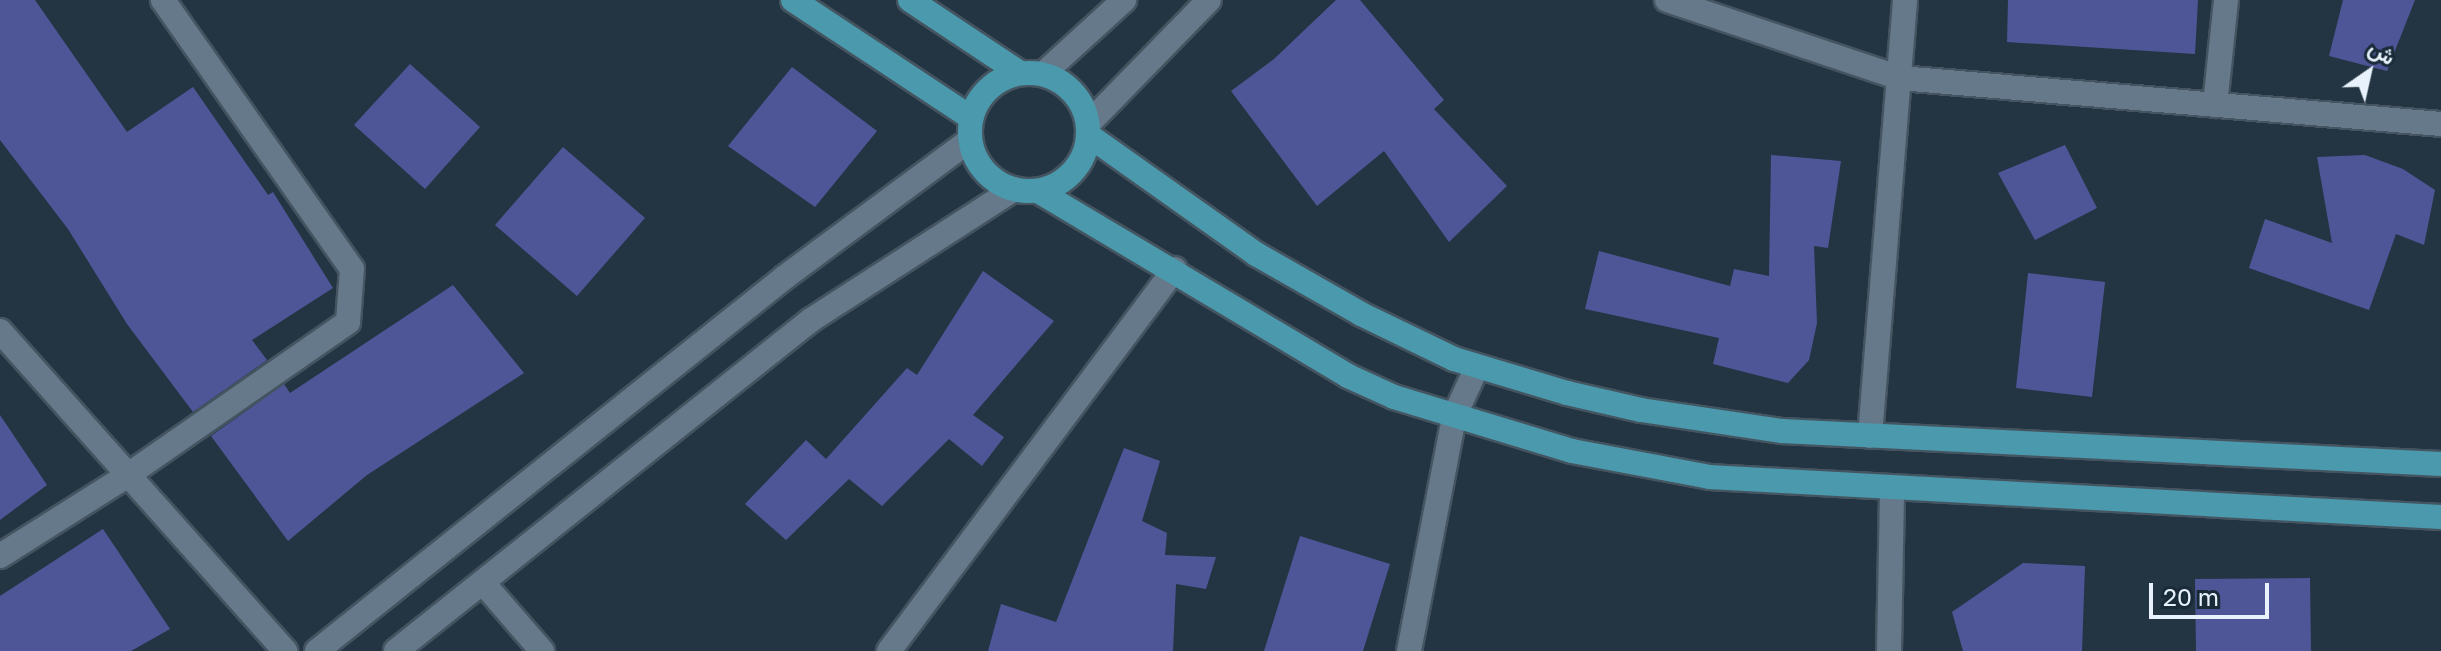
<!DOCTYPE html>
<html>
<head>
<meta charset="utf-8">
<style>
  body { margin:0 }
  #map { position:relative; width:2441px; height:651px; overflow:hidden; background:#233543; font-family:"Golos Text",Vazirmatn,sans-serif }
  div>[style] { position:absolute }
  .building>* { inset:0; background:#4f5697 }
  .roads { filter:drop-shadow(2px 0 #445460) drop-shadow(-2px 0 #445460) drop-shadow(0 2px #445460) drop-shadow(0 -2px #445460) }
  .minor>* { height:24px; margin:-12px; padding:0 12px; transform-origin:12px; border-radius:12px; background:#65798a }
  .tertiary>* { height:24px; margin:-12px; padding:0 12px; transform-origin:12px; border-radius:12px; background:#65798a }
  .primary>* { height:24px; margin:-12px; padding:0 12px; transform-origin:12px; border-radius:12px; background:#4b99ac }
  .primary>.ring { margin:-12px; padding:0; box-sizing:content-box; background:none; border:24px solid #4b99ac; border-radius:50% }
  span { translate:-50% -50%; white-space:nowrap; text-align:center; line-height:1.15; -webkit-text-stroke:6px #192a38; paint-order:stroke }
  .north { position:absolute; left:2329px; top:32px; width:80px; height:80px; -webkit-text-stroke:6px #192a38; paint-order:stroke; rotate:34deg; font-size:22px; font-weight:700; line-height:32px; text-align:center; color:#e7f2fc }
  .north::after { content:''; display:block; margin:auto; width:28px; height:36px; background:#e7f2fc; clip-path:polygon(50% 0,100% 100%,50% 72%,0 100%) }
  .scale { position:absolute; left:2149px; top:583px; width:120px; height:36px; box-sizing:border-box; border:4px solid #e7f2fc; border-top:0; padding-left:10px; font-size:24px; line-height:28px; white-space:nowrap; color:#e7f2fc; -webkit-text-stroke:6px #192a38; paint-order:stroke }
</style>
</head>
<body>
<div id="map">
  <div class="building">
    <div style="clip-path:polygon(0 0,35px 0,127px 132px,193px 87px,268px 195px,273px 192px,333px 288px,252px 340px,267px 360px,193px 412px,127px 324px,68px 229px,0 140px)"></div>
    <div style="clip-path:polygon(1336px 0,1360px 0,1444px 100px,1434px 109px,1507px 186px,1449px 242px,1384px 151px,1317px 206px,1231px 91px,1274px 59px)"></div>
    <div style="clip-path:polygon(2008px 0,2198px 0,2195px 54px,2007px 42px)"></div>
    <div style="clip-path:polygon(2343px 0,2415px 0,2387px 71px,2329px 56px)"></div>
    <div style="clip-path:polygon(410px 64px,480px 127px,425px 189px,354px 125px)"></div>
    <div style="clip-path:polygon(792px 67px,877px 131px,815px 207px,728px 146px)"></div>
    <div style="clip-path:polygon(2065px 145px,2097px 208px,2035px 240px,1998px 173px)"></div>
    <div style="clip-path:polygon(563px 147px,645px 218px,577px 296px,495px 225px)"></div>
    <div style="clip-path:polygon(1771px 155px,1841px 161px,1828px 248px,1814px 246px,1817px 323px,1809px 360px,1788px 383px,1713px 364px,1719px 338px,1585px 309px,1599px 251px,1730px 286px,1734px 269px,1769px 276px)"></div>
    <div style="clip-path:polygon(2365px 155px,2403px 169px,2435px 190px,2424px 245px,2396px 234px,2369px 310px,2249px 268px,2265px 219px,2332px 243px,2317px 157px)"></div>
    <div style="clip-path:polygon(983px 271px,1054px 321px,973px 415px,1004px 437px,982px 466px,949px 439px,882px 506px,849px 479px,786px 540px,745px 504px,806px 440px,826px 459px,907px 368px,917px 375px)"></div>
    <div style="clip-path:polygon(2028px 273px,2105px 282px,2092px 397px,2016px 388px)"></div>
    <div style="clip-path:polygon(453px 285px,524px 373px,367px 475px,288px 541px,211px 436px,284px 384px,290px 393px)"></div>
    <div style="clip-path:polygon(0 415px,47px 485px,0 520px)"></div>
    <div style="clip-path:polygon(1124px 448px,1160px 461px,1142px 521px,1167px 533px,1165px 555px,1216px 557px,1206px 589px,1176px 584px,1173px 651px,988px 651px,1001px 604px,1056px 622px)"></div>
    <div style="clip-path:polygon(103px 529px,170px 629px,131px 651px,0 651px,0 596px)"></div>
    <div style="clip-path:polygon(1300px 536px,1390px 564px,1363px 651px,1264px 651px)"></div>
    <div style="clip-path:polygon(2023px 563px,2085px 566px,2082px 651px,1963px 651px,1952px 612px)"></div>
    <div style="clip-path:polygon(2310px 578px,2311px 651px,2196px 651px,2195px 579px)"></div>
  </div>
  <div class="roads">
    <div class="minor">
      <div style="left:1667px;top:0;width:246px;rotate:18.5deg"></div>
      <div style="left:1900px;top:78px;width:543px;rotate:4.86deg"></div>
      <div style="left:2215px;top:105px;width:106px;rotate:-84deg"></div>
      <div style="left:0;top:331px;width:429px;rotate:48.3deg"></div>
      <div style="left:1870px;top:436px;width:437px;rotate:-85.4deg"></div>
      <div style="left:0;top:556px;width:151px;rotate:-32.3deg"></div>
      <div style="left:128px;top:475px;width:268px;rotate:-34.8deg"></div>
      <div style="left:348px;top:322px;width:53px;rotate:-85.7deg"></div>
      <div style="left:352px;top:269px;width:329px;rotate:-125.1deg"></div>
      <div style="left:484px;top:584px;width:89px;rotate:49.1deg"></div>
      <div style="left:889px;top:651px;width:477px;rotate:-53.2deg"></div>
      <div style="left:1889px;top:651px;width:161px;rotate:-88.9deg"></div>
    </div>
    <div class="tertiary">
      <div style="left:1043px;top:74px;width:110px;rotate:-42.4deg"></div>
      <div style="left:1088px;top:124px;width:173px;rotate:-45.7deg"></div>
      <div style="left:317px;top:651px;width:599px;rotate:-38.63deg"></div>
      <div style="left:785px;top:277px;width:230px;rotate:-36.5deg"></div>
      <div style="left:396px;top:651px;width:531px;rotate:-38.58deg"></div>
      <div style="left:811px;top:320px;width:242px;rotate:-32.8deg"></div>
      <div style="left:1409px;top:651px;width:238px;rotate:-79.1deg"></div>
      <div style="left:1454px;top:417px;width:55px;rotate:-65.3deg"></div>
    </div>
    <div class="primary">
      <div style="left:793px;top:0;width:214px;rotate:33.5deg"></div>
      <div style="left:910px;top:0;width:132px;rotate:33.6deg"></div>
      <div class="ring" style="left:970px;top:73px;width:94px;height:94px"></div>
      <div style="left:1088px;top:135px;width:206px;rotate:35.3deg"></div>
      <div style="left:1256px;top:254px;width:121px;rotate:29.7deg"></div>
      <div style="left:1361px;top:314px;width:103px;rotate:25.8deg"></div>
      <div style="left:1454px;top:359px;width:118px;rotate:16.7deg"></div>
      <div style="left:1567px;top:393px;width:76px;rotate:12.9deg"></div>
      <div style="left:1641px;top:410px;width:143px;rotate:8.5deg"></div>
      <div style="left:1782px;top:431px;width:660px;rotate:2.87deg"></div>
      <div style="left:1038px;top:191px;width:361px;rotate:30.8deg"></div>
      <div style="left:1348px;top:376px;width:51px;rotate:24.5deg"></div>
      <div style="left:1394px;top:397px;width:186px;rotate:16.9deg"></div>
      <div style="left:1572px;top:451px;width:139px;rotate:10.7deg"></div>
      <div style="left:1709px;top:477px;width:733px;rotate:3.13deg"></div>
    </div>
  </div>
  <div class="north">ش</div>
  <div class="scale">20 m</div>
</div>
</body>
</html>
